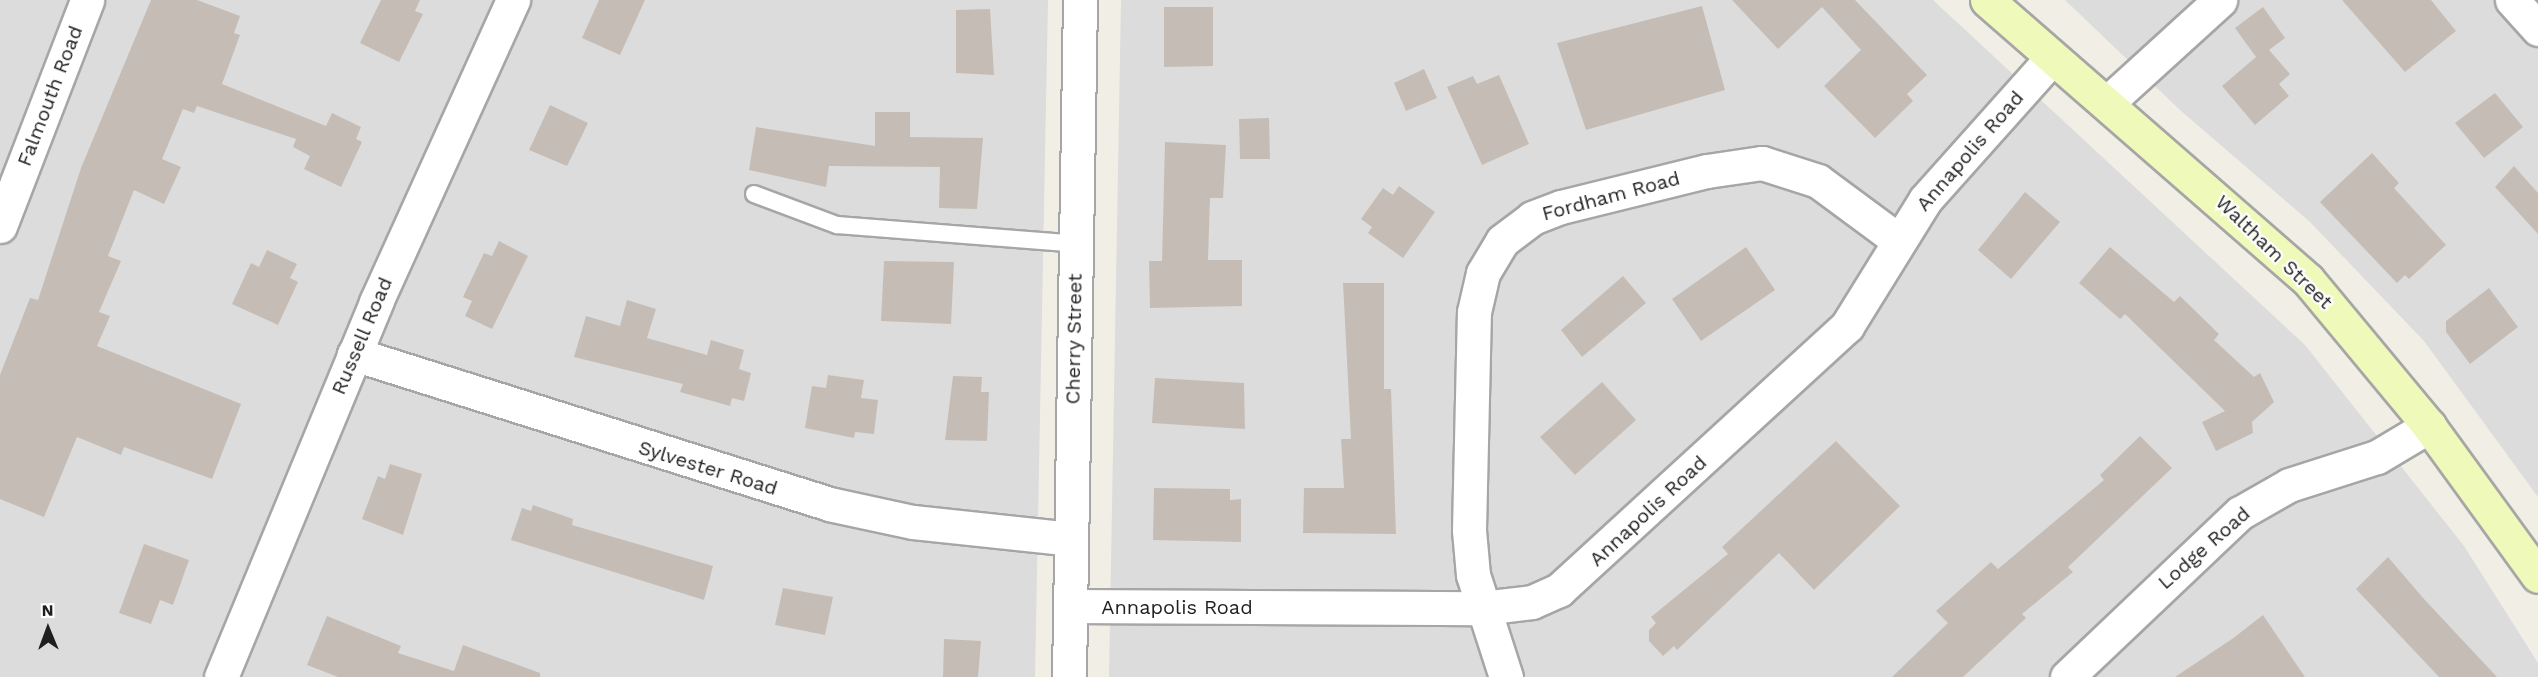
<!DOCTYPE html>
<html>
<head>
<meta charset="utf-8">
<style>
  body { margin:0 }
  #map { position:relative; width:2538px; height:677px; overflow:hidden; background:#f0eee5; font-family:"Work Sans",sans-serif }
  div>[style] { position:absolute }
  .residential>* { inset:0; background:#dddcdc }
  .building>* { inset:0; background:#c5bdb5 }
  .roads { filter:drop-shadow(2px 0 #a6a6a6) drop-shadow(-2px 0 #a6a6a6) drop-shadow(0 2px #a6a6a6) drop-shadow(0 -2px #a6a6a6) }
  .service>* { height:16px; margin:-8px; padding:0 8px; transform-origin:8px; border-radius:8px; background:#fff }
  .minor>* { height:33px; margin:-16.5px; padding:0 16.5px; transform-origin:16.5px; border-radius:16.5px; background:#fff }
  .tertiary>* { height:33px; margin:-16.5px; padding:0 16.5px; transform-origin:16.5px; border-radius:16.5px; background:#fff }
  .secondary>* { height:33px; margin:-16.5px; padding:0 16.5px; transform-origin:16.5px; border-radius:16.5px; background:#eef9ba }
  span { translate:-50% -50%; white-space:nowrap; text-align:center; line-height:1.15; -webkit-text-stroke:4.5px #fff; paint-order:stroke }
  .street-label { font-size:20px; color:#1f1f1f }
  .north { position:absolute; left:18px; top:599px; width:60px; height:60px; -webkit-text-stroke:4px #fff; paint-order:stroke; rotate:359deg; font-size:16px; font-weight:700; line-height:24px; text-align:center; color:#1f1f1f }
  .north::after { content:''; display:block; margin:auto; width:21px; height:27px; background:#1f1f1f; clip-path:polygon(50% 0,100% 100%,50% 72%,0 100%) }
</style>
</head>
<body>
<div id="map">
  <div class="residential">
    <div style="clip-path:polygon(0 0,1048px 0,1035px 677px,0 677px)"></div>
    <div style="clip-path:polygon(1121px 0,1933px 0,2305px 345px,2464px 546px,2538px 663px,2538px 677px,1109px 677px)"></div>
    <div style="clip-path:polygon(2065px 0,2538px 0,2538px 497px,2424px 341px,2310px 222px,2180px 110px)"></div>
  </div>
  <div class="building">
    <div style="clip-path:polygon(151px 0,197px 0,240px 16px,234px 33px,240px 35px,222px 84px,326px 126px,332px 113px,361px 127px,356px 139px,362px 142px,341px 187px,304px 169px,310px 156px,293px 147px,296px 139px,197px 106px,194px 113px,183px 109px,162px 159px,181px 167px,164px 204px,134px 190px,108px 256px,121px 261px,99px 312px,110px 316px,97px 346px,241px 404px,212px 479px,124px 447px,121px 455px,77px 437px,44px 517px,0 499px,0 375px,30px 298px,38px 300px,81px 168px)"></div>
    <div style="clip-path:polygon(381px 0,420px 0,415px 11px,423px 14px,399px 62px,360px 43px)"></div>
    <div style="clip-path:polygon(599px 0,645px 0,620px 55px,582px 38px)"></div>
    <div style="clip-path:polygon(1732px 0,1855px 0,1927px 75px,1907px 94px,1913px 101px,1875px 138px,1824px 86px,1861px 50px,1822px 7px,1778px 49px)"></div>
    <div style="clip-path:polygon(2342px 0,2431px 0,2456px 31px,2405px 72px)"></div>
    <div style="clip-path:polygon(1702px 6px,1725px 90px,1586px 130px,1557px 43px)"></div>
    <div style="clip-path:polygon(1164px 7px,1213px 7px,1213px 66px,1164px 67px)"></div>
    <div style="clip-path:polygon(2263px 7px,2285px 38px,2269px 50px,2290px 74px,2279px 84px,2289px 96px,2255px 125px,2222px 86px,2256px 57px,2235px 28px)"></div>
    <div style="clip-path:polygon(990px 9px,994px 75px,956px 73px,956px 10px)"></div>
    <div style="clip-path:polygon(1424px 69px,1437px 98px,1406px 111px,1394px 83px)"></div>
    <div style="clip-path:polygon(1499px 75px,1529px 144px,1482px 165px,1447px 87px,1473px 76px,1477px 84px)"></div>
    <div style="clip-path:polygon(2495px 93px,2523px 127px,2484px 158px,2455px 123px)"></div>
    <div style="clip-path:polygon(550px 105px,588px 123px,567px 166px,529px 150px)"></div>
    <div style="clip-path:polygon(875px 112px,910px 112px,910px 137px,983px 138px,977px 209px,939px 208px,940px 167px,829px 166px,826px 187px,749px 170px,756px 127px,875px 146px)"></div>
    <div style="clip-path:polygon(1269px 118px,1270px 159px,1240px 159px,1239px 119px)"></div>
    <div style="clip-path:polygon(1165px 142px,1226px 145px,1223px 198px,1210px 198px,1208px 260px,1242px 260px,1242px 306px,1150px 308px,1149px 261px,1162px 261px)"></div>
    <div style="clip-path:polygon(2372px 153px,2399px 183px,2394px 188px,2446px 245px,2409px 279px,2405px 275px,2397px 283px,2320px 202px)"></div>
    <div style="clip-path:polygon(2514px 166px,2538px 193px,2538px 234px,2495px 187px)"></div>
    <div style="clip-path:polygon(1399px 186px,1435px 212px,1403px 258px,1368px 233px,1372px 227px,1361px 219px,1383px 188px,1393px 195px)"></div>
    <div style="clip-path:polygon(2025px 192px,2060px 222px,2011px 279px,1978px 250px)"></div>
    <div style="clip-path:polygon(499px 241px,528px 256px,492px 329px,465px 316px,472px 301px,463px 297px,484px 253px,492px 256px)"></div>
    <div style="clip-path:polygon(1746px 247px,1775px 290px,1701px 341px,1672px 299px)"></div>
    <div style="clip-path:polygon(2110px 247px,2174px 302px,2180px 296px,2219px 334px,2214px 340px,2254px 377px,2260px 373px,2274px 402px,2252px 422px,2253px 433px,2216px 451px,2202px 422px,2225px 411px,2125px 314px,2120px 319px,2079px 283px)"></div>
    <div style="clip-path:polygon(267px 250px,297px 264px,290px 278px,298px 282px,278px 325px,232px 304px,251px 263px,259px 267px)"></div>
    <div style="clip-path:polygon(884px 261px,954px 262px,951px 324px,881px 321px)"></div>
    <div style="clip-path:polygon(1623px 276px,1646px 303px,1582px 357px,1561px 330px)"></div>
    <div style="clip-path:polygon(1343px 283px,1384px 283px,1384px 389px,1391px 389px,1396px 534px,1303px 533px,1304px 488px,1344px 488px,1341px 439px,1351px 439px)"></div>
    <div style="clip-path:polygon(2489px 288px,2518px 327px,2470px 364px,2446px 332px,2446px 321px)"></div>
    <div style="clip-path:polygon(627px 300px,656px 309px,647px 338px,707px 355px,711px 340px,744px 350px,739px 369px,751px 373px,744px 401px,732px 398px,730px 406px,680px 392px,683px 384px,574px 357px,586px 316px,620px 326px)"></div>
    <div style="clip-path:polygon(828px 375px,864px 380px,861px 398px,878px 400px,874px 434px,855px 432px,854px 438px,805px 428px,812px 386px,826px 388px)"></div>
    <div style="clip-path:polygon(953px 376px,982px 377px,981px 392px,989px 392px,987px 441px,945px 440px)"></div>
    <div style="clip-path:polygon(1155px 378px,1244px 383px,1245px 429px,1152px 423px)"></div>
    <div style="clip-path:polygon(1602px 382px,1636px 420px,1575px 475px,1540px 437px)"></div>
    <div style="clip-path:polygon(2140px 436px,2172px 468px,2068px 567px,2073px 572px,2022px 614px,2026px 618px,1963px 677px,1892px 677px,1948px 623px,1936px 611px,1991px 562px,1998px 569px,2104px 480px,2100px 475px)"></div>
    <div style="clip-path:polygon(1836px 441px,1900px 506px,1814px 590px,1779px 553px,1677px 650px,1674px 646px,1663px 656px,1649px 641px,1649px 630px,1656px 623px,1651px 617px,1728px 554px,1722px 547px)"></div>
    <div style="clip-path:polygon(390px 464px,422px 474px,403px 535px,362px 519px,378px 476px,385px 479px)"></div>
    <div style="clip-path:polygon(1154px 488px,1230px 489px,1230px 500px,1241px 499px,1241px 542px,1153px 540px)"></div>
    <div style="clip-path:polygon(533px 505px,573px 519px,572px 525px,713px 566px,704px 600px,511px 540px,522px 508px,531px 511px)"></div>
    <div style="clip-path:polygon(144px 544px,189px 560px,173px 605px,160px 600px,151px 624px,119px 613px)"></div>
    <div style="clip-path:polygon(2388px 557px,2424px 599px,2497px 677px,2439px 677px,2356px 589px)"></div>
    <div style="clip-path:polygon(783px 588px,833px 597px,825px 635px,775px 625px)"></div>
    <div style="clip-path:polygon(2263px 615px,2305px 677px,2175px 677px,2232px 639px)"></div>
    <div style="clip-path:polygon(327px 616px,401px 646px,398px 653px,454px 671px,463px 645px,540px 673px,540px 677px,338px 677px,307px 665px)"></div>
    <div style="clip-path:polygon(944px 639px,981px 641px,978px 677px,943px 677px)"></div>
  </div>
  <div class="roads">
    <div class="service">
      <div style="left:754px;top:194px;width:89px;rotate:20.5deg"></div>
      <div style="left:837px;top:225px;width:240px;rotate:4.5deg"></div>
    </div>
    <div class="minor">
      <div style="left:2512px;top:0;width:39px;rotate:48deg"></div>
      <div style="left:2107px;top:103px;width:153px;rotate:-42.3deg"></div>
      <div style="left:0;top:226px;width:242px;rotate:-68.9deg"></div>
      <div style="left:354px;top:354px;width:498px;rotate:17.5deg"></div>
      <div style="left:829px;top:504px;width:86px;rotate:12.1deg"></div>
      <div style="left:913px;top:522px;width:159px;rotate:6.1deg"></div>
      <div style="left:1070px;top:606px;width:412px;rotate:0.3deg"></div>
      <div style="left:1482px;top:608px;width:50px;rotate:-6.8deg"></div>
      <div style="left:1532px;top:602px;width:30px;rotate:-24deg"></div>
      <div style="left:1559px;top:590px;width:391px;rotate:-42.5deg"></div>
      <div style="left:1847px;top:326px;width:148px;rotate:-58.2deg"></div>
      <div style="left:1925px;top:200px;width:191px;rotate:-48.2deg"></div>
      <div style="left:221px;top:677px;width:406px;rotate:-67.5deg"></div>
      <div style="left:376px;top:302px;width:332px;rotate:-65.6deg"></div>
      <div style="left:1506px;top:677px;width:107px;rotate:-107.9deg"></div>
      <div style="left:1473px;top:575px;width:45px;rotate:-95.1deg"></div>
      <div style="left:1469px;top:530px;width:218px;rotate:-88.7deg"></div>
      <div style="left:1474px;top:312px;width:40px;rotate:-77deg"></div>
      <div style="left:1483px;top:273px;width:37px;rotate:-59deg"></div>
      <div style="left:1502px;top:241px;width:38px;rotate:-37deg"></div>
      <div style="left:1532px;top:218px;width:31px;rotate:-21deg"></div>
      <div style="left:1561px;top:207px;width:150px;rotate:-13.9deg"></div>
      <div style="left:1707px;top:171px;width:56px;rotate:-8.3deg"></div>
      <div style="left:1762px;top:163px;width:59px;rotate:17.8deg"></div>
      <div style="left:1818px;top:181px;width:101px;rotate:36.5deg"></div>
      <div style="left:2067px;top:677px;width:238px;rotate:-43.5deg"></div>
      <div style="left:2240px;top:513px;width:56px;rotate:-29.7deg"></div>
      <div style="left:2289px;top:485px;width:92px;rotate:-17.7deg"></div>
      <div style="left:2377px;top:457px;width:61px;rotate:-30.8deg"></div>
    </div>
    <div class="tertiary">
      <div style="left:1069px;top:677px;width:677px;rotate:-89.07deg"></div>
    </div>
    <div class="secondary">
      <div style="left:1987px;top:0;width:426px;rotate:41.1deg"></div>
      <div style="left:2308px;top:280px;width:190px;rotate:50.3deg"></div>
      <div style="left:2429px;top:426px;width:185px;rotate:54deg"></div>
    </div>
  </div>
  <div class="street-label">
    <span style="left:50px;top:96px;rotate:-69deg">Falmouth Road</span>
    <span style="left:1970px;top:151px;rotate:-49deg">Annapolis Road</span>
    <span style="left:1611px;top:196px;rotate:-15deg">Fordham Road</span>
    <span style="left:2274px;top:252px;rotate:44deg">Waltham Street</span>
    <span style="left:362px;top:336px;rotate:-67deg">Russell Road</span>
    <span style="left:1074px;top:339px;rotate:-89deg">Cherry Street</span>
    <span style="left:708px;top:468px;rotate:17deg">Sylvester Road</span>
    <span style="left:1648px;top:511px;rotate:-43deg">Annapolis Road</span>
    <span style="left:2204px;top:548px;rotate:-41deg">Lodge Road</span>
    <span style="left:1177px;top:607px">Annapolis Road</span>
  </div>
  <div class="north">N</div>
</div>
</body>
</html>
